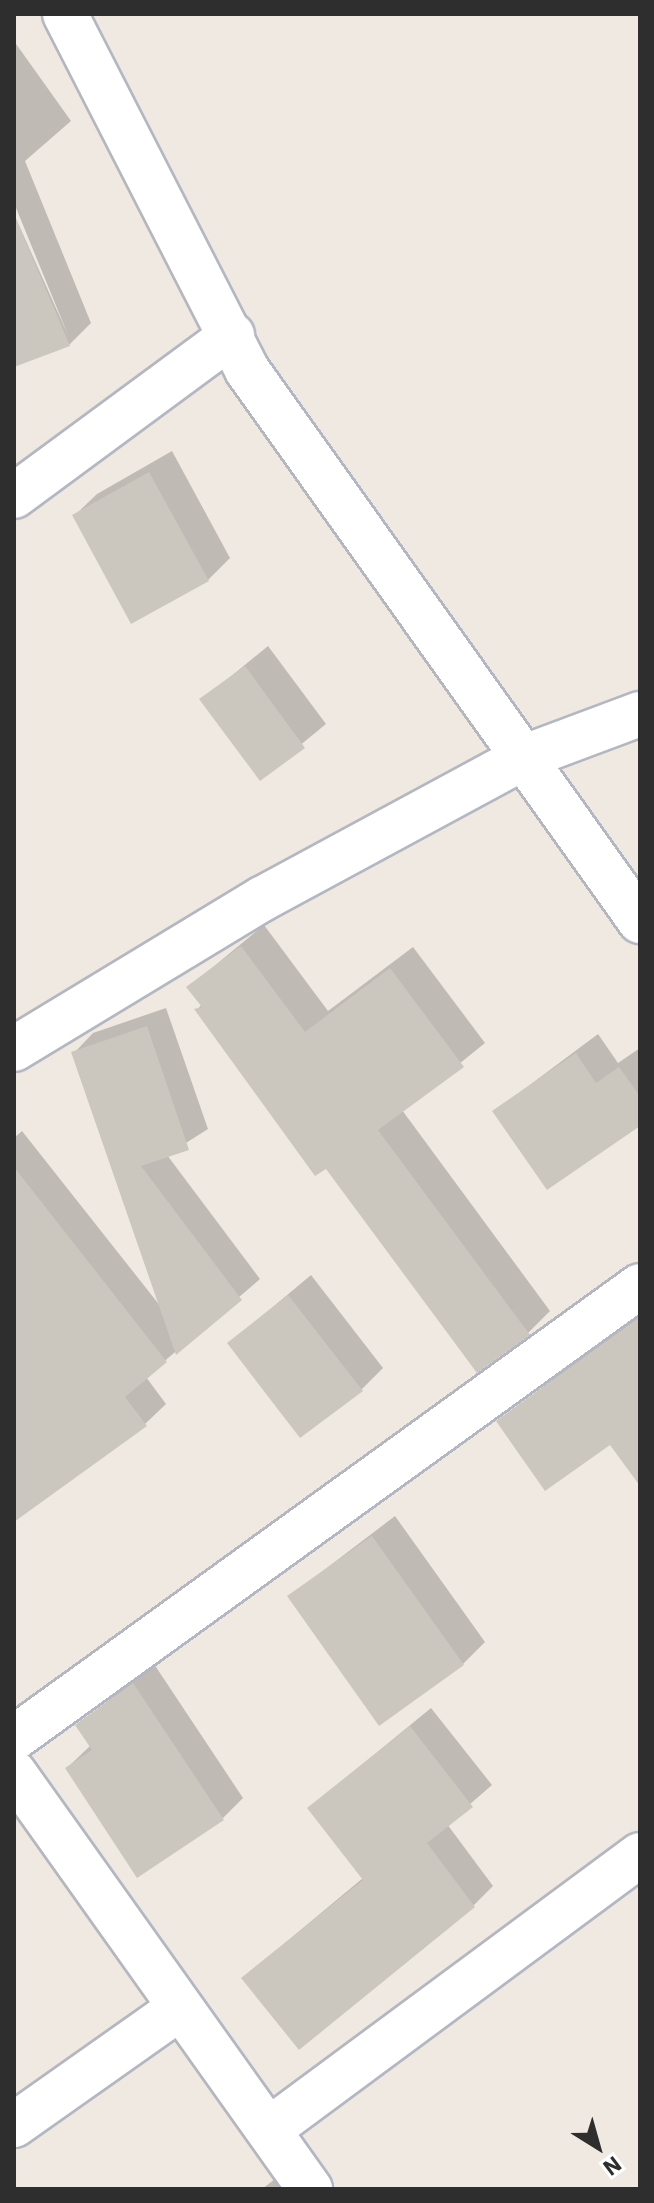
<!DOCTYPE html>
<html>
<head>
<meta charset="utf-8">
<style>
  body { margin:0 }
  #map { position:relative; width:654px; height:2203px; overflow:hidden; background:#efe9e1; font-family:"IBM Plex Sans",sans-serif }
  div>[style] { position:absolute }
  .shadow>* { inset:0; background:#0003 }
  .building>* { inset:0; background:#cbc7bf }
  .roads { filter:drop-shadow(2px 0 #b4b7c1) drop-shadow(-2px 0 #b4b7c1) drop-shadow(0 2px #b4b7c1) drop-shadow(0 -2px #b4b7c1) }
  .minor>* { height:44px; margin:-22px; padding:0 22px; transform-origin:22px; border-radius:22px; background:#fff }
  span { translate:-50% -50%; white-space:nowrap; text-align:center; line-height:1.15; -webkit-text-stroke:8px #fff; paint-order:stroke }
  .frame { position:absolute; inset:0; border:16px solid #2e2e2e; pointer-events:none }
  .north { position:absolute; left:558px; top:2107px; width:80px; height:80px; -webkit-text-stroke:6px #fff; paint-order:stroke; rotate:143deg; font-size:22px; font-weight:700; line-height:32px; text-align:center; color:#2e2e2e }
  .north::after { content:''; display:block; margin:auto; width:28px; height:36px; background:#2e2e2e; clip-path:polygon(50% 0,100% 100%,50% 72%,0 100%) }
</style>
</head>
<body>
<div id="map">
  <div class="shadow">
    <div style="clip-path:polygon(14px 41px,71px 121px,25px 161px,91px 323px,69px 345px,14px 365px,14px 214px,68px 335px,14px 203px)"></div>
    <div style="clip-path:polygon(172px 451px,230px 558px,208px 580px,74px 516px,97px 494px)"></div>
    <div style="clip-path:polygon(268px 646px,326px 724px,260px 778px,202px 700px)"></div>
    <div style="clip-path:polygon(264px 925px,328px 1011px,413px 947px,485px 1043px,402px 1110px,550px 1311px,528px 1333px,326px 1166px,197px 1010px,202px 1004px,189px 987px)"></div>
    <div style="clip-path:polygon(166px 1008px,208px 1129px,167px 1155px,260px 1279px,146px 1377px,166px 1404px,145px 1424px,14px 1521px,14px 1138px,22px 1131px,161px 1307px,74px 1053px,93px 1033px)"></div>
    <div style="clip-path:polygon(598px 1034px,618px 1063px,640px 1048px,640px 1123px,495px 1111px)"></div>
    <div style="clip-path:polygon(311px 1275px,383px 1368px,361px 1390px,230px 1343px)"></div>
    <div style="clip-path:polygon(640px 1312px,640px 1432px,610px 1443px,499px 1421px)"></div>
    <div style="clip-path:polygon(395px 1516px,485px 1642px,463px 1664px,290px 1596px)"></div>
    <div style="clip-path:polygon(154px 1664px,243px 1798px,223px 1818px,67px 1768px,91px 1745px,78px 1725px)"></div>
    <div style="clip-path:polygon(431px 1708px,492px 1785px,447px 1824px,493px 1886px,473px 1906px,243px 1978px,363px 1878px,309px 1808px)"></div>
    <div style="clip-path:polygon(297px 2162px,326px 2189px,262px 2189px)"></div>
  </div>
  <div class="building">
    <div style="clip-path:polygon(14px 214px,70px 346px,14px 367px)"></div>
    <div style="clip-path:polygon(149px 472px,209px 581px,131px 624px,72px 515px)"></div>
    <div style="clip-path:polygon(245px 666px,305px 748px,260px 781px,199px 699px)"></div>
    <div style="clip-path:polygon(241px 946px,305px 1032px,390px 968px,464px 1067px,378px 1130px,530px 1335px,477px 1373px,326px 1169px,315px 1176px,194px 1009px,202px 1007px,186px 987px)"></div>
    <div style="clip-path:polygon(147px 1026px,189px 1150px,141px 1166px,242px 1300px,176px 1355px,71px 1052px)"></div>
    <div style="clip-path:polygon(576px 1053px,596px 1083px,619px 1067px,640px 1096px,640px 1126px,547px 1190px,492px 1111px)"></div>
    <div style="clip-path:polygon(14px 1167px,167px 1362px,125px 1397px,147px 1426px,14px 1522px)"></div>
    <div style="clip-path:polygon(288px 1295px,363px 1391px,300px 1438px,227px 1343px)"></div>
    <div style="clip-path:polygon(640px 1317px,640px 1486px,610px 1445px,545px 1491px,496px 1421px)"></div>
    <div style="clip-path:polygon(372px 1536px,464px 1665px,379px 1726px,287px 1596px)"></div>
    <div style="clip-path:polygon(133px 1683px,224px 1820px,137px 1878px,65px 1768px,92px 1750px,75px 1725px)"></div>
    <div style="clip-path:polygon(410px 1726px,473px 1807px,427px 1843px,475px 1907px,299px 2050px,241px 1978px,363px 1880px,307px 1808px)"></div>
  </div>
  <div class="roads">
    <div class="minor">
      <div style="left:65px;top:14px;width:400px;rotate:62.9deg"></div>
      <div style="left:247px;top:370px;width:677px;rotate:54.5deg"></div>
      <div style="left:14px;top:496px;width:271px;rotate:-36.4deg"></div>
      <div style="left:14px;top:1049px;width:290px;rotate:-31.2deg"></div>
      <div style="left:262px;top:899px;width:299px;rotate:-28.4deg"></div>
      <div style="left:525px;top:757px;width:123px;rotate:-20.5deg"></div>
      <div style="left:14px;top:1738px;width:772px;rotate:-35.83deg"></div>
      <div style="left:14px;top:1773px;width:511px;rotate:54.57deg"></div>
      <div style="left:14px;top:2125px;width:199px;rotate:-35.2deg"></div>
      <div style="left:271px;top:2128px;width:459px;rotate:-36.5deg"></div>
    </div>
  </div>
  <div class="frame"></div>
  <div class="north">N</div>
</div>
</body>
</html>
